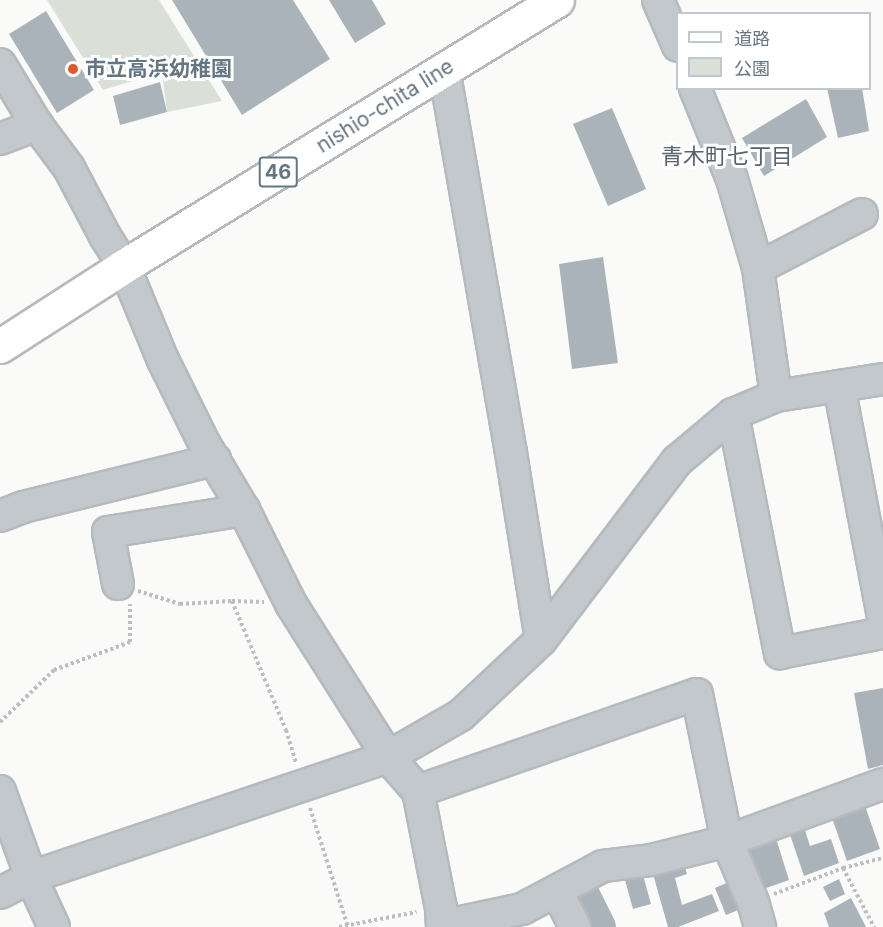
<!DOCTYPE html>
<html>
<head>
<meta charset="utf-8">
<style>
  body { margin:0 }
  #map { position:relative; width:883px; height:927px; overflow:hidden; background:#fafaf8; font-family:Inter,"Noto Sans JP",sans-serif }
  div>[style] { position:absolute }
  .green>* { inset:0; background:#dadfd7 }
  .building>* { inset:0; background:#aab3b9 }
  .path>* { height:4px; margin-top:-2px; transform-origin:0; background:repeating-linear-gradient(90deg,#bbbfc2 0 3px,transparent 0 6px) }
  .roads { filter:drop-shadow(2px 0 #b5babe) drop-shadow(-2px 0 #b5babe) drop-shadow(0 2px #b5babe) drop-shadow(0 -2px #b5babe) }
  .minor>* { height:30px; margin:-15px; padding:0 15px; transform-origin:15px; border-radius:15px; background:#c3c8cc }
  .major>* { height:33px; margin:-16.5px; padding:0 16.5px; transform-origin:16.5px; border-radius:16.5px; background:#fff }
  .dots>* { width:16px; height:16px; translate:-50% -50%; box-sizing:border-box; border:3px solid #fff; border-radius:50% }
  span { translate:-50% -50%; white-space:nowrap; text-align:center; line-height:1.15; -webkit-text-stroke:6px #fff; paint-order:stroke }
  .shield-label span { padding:2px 4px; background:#fff; border:2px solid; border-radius:4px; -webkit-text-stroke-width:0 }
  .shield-label { font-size:20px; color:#657683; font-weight:700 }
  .poi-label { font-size:21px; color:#657683; font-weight:700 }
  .left { translate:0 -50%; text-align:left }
  .street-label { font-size:21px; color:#657683 }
  .neighbourhood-label { font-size:22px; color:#57646e }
  .legend { position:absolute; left:676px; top:12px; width:195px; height:78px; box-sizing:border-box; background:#fff; border:2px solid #c1c8cd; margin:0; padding:8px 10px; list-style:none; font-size:18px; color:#657683 }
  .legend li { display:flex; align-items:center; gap:12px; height:30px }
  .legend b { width:30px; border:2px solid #c1c8cd }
</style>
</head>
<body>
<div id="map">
  <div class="green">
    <div style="clip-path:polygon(47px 0,159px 0,222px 101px,167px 112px,162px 72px,103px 90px)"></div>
  </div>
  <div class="building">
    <div style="clip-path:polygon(172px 0,293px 0,330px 59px,242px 115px)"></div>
    <div style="clip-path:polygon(329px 0,372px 0,386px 24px,355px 43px)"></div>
    <div style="clip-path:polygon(46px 11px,94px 90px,57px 113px,9px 34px)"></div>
    <div style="clip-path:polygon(160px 82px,167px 112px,120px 125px,113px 96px)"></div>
    <div style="clip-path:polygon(827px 88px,862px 88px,869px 131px,838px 138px)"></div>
    <div style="clip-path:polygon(806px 99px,827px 137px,764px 176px,742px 138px)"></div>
    <div style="clip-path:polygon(612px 108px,646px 189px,608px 206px,573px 124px)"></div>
    <div style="clip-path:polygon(603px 257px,618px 363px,572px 369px,559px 264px)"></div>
    <div style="clip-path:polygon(883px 688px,883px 765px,868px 769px,854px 693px)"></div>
    <div style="clip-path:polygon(863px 800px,880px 849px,847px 861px,830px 812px)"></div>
    <div style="clip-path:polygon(802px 821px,810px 846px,831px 839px,839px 863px,804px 876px,787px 826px)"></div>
    <div style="clip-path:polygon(775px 835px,789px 880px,758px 891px,744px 846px)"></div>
    <div style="clip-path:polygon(682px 858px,687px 874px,675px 878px,682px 905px,712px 894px,719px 911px,678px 927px,668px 927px,651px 867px)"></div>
    <div style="clip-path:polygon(641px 868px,651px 904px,633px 909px,623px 873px)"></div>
    <div style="clip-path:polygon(736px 879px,748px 906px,726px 915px,715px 888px)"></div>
    <div style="clip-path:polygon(839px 879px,845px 894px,830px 901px,823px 887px)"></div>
    <div style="clip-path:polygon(595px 881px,615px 921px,616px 927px,582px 927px,567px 896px)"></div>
    <div style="clip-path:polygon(851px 898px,866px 927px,829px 927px,824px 913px)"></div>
  </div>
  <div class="path">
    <div style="left:138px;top:591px;width:44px;rotate:17.2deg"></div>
    <div style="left:180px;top:604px;width:52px;rotate:-3.3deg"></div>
    <div style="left:232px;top:601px;width:32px;rotate:2deg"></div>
    <div style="left:232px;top:601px;width:140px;rotate:67.3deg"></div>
    <div style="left:286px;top:730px;width:34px;rotate:73deg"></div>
    <div style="left:0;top:722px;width:75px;rotate:-43.9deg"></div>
    <div style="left:54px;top:670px;width:81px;rotate:-20.2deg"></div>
    <div style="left:130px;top:642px;width:38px;rotate:-90deg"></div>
    <div style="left:310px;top:808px;width:125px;rotate:72.3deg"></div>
    <div style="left:843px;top:868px;width:67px;rotate:62.3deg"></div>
    <div style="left:774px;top:894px;width:74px;rotate:-20.6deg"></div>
    <div style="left:843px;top:868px;width:41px;rotate:-14deg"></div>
    <div style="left:339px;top:927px;width:79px;rotate:-10.9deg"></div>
  </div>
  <div class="roads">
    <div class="minor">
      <div style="left:658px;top:0;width:50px;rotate:66.5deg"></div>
      <div style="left:0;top:64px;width:71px;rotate:58.8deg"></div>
      <div style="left:37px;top:125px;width:54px;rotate:53.3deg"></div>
      <div style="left:69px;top:168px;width:77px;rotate:62.1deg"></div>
      <div style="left:105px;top:236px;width:36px;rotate:58deg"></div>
      <div style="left:124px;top:266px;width:102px;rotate:67.5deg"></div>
      <div style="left:163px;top:360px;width:93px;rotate:63.7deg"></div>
      <div style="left:204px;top:443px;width:78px;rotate:59.2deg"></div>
      <div style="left:244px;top:510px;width:105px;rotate:63.4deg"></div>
      <div style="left:291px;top:604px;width:181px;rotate:57.6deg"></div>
      <div style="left:388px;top:757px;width:45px;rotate:48.6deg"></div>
      <div style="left:418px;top:791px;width:119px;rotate:78.9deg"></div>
      <div style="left:441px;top:908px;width:19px;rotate:87deg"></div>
      <div style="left:444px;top:69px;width:390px;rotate:80.1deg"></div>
      <div style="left:511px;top:453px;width:189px;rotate:80.9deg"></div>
      <div style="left:695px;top:88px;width:98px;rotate:67.9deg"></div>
      <div style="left:732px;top:179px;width:93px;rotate:73.7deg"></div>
      <div style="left:758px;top:268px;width:129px;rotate:82deg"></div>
      <div style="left:0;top:139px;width:40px;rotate:-21deg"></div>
      <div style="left:758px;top:268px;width:117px;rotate:-27.4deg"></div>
      <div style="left:839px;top:386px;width:235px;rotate:79.2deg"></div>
      <div style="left:733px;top:414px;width:244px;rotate:78.9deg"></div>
      <div style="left:780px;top:653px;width:105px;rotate:-11deg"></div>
      <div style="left:0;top:516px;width:25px;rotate:-21deg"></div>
      <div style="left:23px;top:507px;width:198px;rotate:-13.8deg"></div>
      <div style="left:118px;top:584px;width:53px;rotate:-100.9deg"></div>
      <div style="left:108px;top:532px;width:138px;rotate:-9.2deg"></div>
      <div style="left:0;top:791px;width:91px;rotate:70.2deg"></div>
      <div style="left:31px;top:877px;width:55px;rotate:65.3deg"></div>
      <div style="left:418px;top:791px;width:295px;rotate:-19.2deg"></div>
      <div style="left:697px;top:694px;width:150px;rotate:78.5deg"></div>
      <div style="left:727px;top:841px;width:66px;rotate:66.9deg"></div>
      <div style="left:753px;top:902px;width:26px;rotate:74deg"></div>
      <div style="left:557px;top:891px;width:40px;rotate:63.4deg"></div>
      <div style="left:0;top:893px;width:35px;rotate:-27deg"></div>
      <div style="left:31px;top:877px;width:377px;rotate:-18.6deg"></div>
      <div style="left:388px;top:757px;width:84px;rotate:-29.9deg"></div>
      <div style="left:461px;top:715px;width:110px;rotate:-43.2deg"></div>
      <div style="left:541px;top:640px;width:225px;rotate:-52.8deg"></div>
      <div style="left:677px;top:461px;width:73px;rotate:-40deg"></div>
      <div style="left:733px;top:414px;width:47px;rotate:-22.7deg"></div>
      <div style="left:776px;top:396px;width:108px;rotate:-9deg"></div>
      <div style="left:442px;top:926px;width:82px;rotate:-12deg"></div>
      <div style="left:522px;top:909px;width:92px;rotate:-28deg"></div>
      <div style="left:603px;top:866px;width:48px;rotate:-7.1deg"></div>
      <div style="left:651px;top:860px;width:78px;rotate:-14deg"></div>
      <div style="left:727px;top:841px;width:166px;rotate:-20.1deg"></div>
    </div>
    <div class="major">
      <div style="left:0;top:346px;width:148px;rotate:-32.8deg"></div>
      <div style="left:124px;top:266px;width:508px;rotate:-31.56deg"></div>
    </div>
  </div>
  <div class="dots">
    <div style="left:73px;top:69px;background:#e4572e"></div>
  </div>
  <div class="shield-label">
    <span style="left:278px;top:172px">46</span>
  </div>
  <div class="poi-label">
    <span class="left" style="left:85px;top:69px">市立高浜幼稚園</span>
  </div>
  <div class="street-label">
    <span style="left:385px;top:106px;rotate:-32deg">nishio-chita line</span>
  </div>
  <div class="neighbourhood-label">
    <span style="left:727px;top:157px">青木町七丁目</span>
  </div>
  <ul class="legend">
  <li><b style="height:8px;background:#fff"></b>道路</li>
  <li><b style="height:16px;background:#dadfd7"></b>公園</li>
  </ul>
</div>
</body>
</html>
